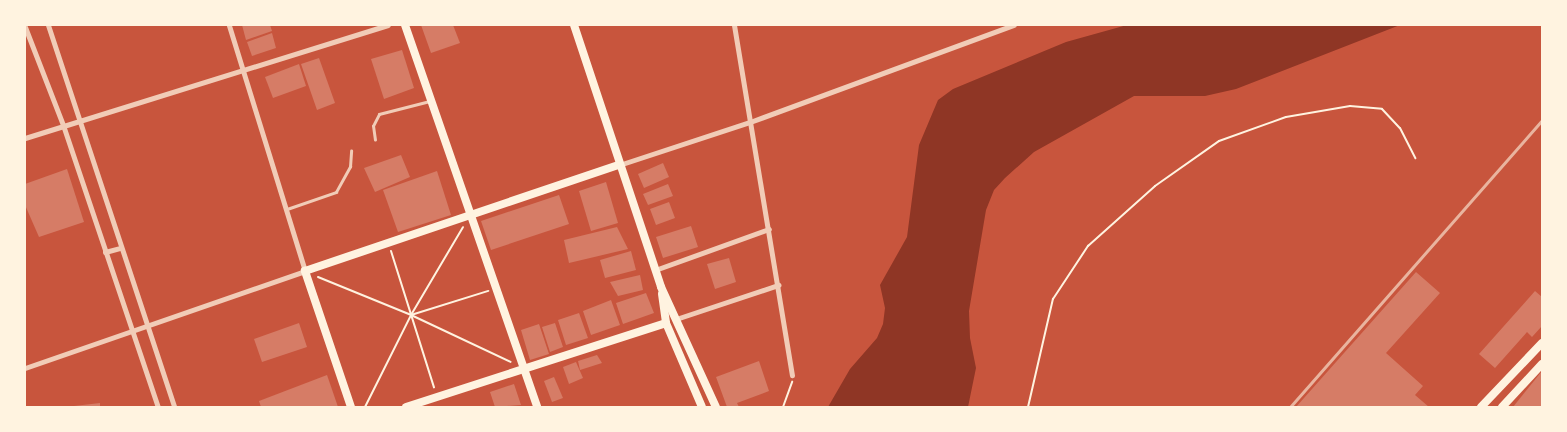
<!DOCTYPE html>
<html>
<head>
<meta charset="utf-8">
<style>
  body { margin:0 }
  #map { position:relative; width:1567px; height:432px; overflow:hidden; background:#c8553d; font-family:Commissioner,sans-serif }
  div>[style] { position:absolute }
  .water>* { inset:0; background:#8f3625 }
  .building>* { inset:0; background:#d67c66 }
  .path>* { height:2px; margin:-1px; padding:0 1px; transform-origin:1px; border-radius:1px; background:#fff3e0 }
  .service>* { height:2.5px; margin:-1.25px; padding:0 1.25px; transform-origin:1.25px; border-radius:1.25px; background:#f1ccb7 }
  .minor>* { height:5px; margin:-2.5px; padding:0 2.5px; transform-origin:2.5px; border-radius:2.5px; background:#f1ccb7 }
  .secondary>* { height:8px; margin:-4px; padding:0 4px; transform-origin:4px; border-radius:4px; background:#fff3e0 }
  .rail>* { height:3px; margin:-1.5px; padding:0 1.5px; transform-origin:1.5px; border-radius:1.5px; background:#e9b49f }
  span { translate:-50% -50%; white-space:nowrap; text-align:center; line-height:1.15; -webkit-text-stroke:5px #fff3e0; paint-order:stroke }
  .frame { position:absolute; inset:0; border:26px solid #fff3e0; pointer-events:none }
</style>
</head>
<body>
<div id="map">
  <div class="water">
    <div style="clip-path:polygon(1127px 25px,1400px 25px,1236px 89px,1205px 96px,1134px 96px,1034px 152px,1005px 178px,994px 190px,986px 210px,969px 311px,970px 338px,976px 368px,968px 407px,828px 407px,850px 369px,877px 338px,883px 324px,885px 308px,880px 285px,907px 237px,919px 145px,938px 100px,953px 89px,1066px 42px)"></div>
  </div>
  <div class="building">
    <div style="clip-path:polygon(242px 25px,270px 25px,272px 31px,246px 40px)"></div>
    <div style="clip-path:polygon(421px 25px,453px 25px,460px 43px,431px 53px)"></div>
    <div style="clip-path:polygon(272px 33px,276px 48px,252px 56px,247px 42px)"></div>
    <div style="clip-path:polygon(402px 50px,414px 88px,384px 99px,371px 59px)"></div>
    <div style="clip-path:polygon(319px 58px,335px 103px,317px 110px,301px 64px)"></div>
    <div style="clip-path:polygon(299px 64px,306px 86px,273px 98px,265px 77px)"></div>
    <div style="clip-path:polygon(401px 155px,410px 177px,375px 192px,364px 168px)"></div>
    <div style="clip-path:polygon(663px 163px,669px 177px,644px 188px,638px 174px)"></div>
    <div style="clip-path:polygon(67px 169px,84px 222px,39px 237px,25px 205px,25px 184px)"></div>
    <div style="clip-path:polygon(437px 171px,451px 215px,398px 232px,383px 190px)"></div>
    <div style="clip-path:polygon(606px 182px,618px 223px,591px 231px,579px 191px)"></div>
    <div style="clip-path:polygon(668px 184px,673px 196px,648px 205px,643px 194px)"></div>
    <div style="clip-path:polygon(559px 195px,569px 224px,491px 250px,481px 221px)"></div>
    <div style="clip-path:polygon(669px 202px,675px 218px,656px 225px,650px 209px)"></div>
    <div style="clip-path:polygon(691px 226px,698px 247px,663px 258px,656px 237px)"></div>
    <div style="clip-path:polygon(617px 227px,628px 249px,569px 263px,564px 240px)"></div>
    <div style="clip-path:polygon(631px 251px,636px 270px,605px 278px,600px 260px)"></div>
    <div style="clip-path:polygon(729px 258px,736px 282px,715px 289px,707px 264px)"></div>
    <div style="clip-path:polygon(1416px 272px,1440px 293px,1386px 353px,1423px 386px,1415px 395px,1429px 407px,1296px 407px)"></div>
    <div style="clip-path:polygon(640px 275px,643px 290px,618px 296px,610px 282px)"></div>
    <div style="clip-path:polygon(1535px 291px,1542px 297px,1542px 326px,1532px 337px,1527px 332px,1495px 368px,1479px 354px)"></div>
    <div style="clip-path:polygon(646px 293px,654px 313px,623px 324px,616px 303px)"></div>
    <div style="clip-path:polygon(611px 300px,620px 325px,591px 335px,583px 311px)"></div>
    <div style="clip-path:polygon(579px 313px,588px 338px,566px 345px,558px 320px)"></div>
    <div style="clip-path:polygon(299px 323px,307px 347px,262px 362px,254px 339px)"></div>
    <div style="clip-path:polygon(555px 323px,563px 347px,550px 352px,542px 327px)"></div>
    <div style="clip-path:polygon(539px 324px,549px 354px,530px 360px,521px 330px)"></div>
    <div style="clip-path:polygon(597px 355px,602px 363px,580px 370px,578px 361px)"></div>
    <div style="clip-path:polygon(759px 361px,769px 391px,737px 403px,739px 407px,727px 407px,716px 377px)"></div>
    <div style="clip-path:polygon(576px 362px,583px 378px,569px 384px,563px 367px)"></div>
    <div style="clip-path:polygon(1542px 371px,1542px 407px,1513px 407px)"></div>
    <div style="clip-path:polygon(327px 375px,338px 407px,261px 407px,259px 401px)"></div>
    <div style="clip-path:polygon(554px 377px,563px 398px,552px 402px,544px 381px)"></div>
    <div style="clip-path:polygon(514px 384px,521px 405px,495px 407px,490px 392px)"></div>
    <div style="clip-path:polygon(100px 403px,100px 407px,74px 407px,74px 406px)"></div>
  </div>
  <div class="path">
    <div style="left:391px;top:251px;width:143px;rotate:72.5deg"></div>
    <div style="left:318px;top:277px;width:100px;rotate:22.2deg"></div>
    <div style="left:411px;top:315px;width:110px;rotate:25.2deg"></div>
    <div style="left:411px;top:315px;width:81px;rotate:-17.3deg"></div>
    <div style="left:365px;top:407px;width:103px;rotate:-63.4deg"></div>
    <div style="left:411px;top:315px;width:102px;rotate:-59.4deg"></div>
    <div style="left:783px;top:407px;width:27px;rotate:-70deg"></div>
    <div style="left:1028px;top:407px;width:111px;rotate:-77deg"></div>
    <div style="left:1053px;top:299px;width:64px;rotate:-56.6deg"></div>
    <div style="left:1088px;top:246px;width:90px;rotate:-41.8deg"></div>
    <div style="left:1155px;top:186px;width:78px;rotate:-35.1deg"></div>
    <div style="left:1219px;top:141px;width:71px;rotate:-19.7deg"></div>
    <div style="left:1286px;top:117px;width:65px;rotate:-9.8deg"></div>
    <div style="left:1350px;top:106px;width:32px;rotate:5deg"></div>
    <div style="left:1382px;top:109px;width:26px;rotate:47deg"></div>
    <div style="left:1400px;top:128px;width:34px;rotate:63deg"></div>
  </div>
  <div class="service">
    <div style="left:375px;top:140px;width:14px;rotate:-98deg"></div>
    <div style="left:373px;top:126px;width:13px;rotate:-63deg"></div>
    <div style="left:379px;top:114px;width:53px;rotate:-14.3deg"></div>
    <div style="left:287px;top:209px;width:52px;rotate:-19.1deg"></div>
    <div style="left:336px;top:192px;width:29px;rotate:-61deg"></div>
    <div style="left:350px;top:167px;width:16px;rotate:-86deg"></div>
  </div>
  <div class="minor">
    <div style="left:48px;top:25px;width:402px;rotate:71.7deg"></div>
    <div style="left:734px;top:25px;width:355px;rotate:80.6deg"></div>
    <div style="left:25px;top:27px;width:105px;rotate:68.8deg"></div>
    <div style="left:63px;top:125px;width:298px;rotate:71.4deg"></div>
    <div style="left:25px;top:138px;width:380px;rotate:-17.3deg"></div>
    <div style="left:619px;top:165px;width:138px;rotate:-18.2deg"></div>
    <div style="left:750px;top:122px;width:281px;rotate:-20.2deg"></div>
    <div style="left:105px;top:252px;width:16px;rotate:-15deg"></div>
    <div style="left:655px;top:270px;width:121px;rotate:-19.8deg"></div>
    <div style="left:676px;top:319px;width:108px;rotate:-18.4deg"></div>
    <div style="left:25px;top:368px;width:296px;rotate:-19.1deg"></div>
    <div style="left:305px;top:271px;width:257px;rotate:-107.2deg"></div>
  </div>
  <div class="secondary">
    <div style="left:405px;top:25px;width:404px;rotate:70.9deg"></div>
    <div style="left:574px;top:25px;width:276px;rotate:71.6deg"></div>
    <div style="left:661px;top:287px;width:132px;rotate:65.4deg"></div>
    <div style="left:662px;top:294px;width:29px;rotate:82deg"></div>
    <div style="left:666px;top:323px;width:91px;rotate:66.8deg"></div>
    <div style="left:351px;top:407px;width:144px;rotate:-108.7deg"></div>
    <div style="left:305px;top:271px;width:330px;rotate:-18.7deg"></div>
    <div style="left:406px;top:407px;width:273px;rotate:-17.9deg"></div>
    <div style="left:1481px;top:407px;width:88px;rotate:-46.4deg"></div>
    <div style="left:1502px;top:407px;width:59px;rotate:-47.1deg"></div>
  </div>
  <div class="rail">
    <div style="left:1290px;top:407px;width:382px;rotate:-48.7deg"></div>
  </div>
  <div class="frame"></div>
</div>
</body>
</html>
